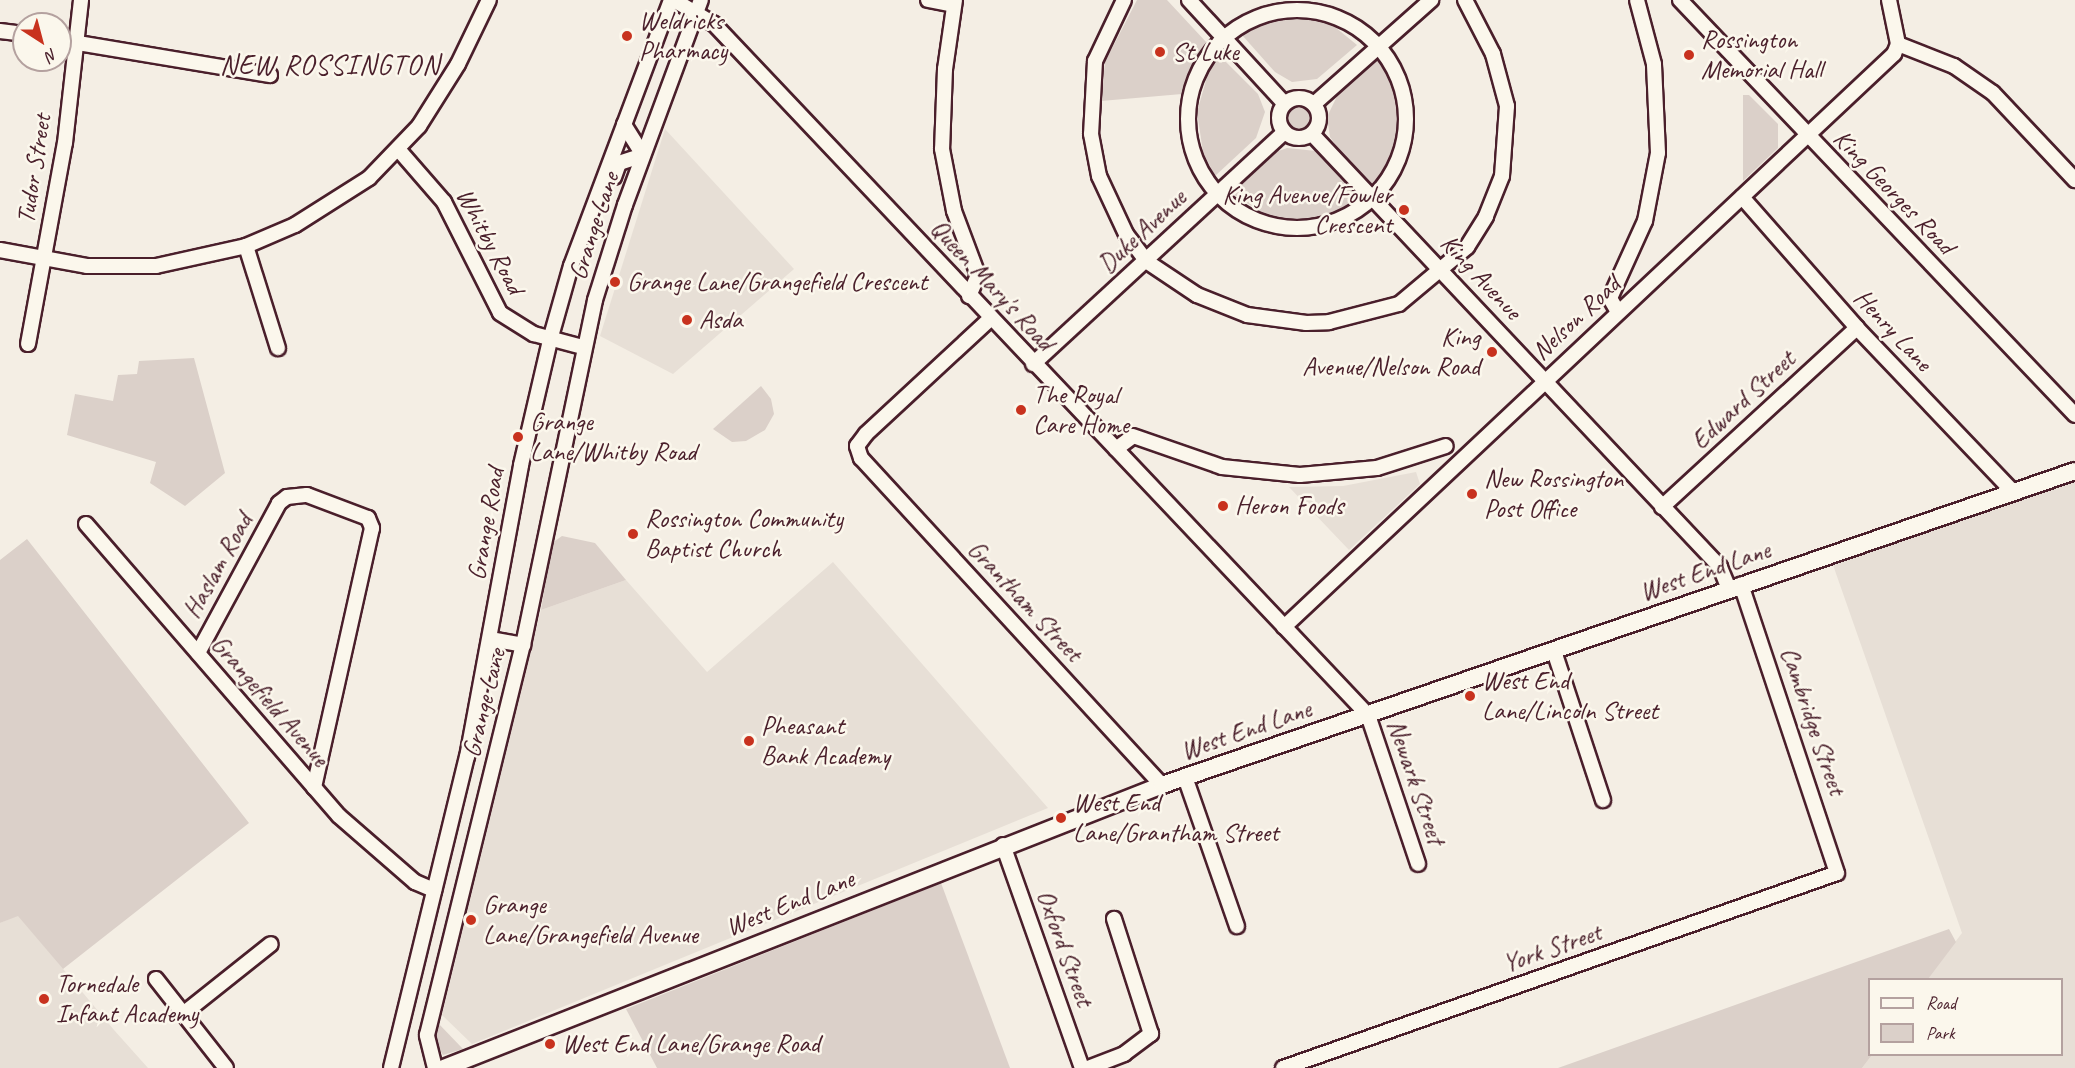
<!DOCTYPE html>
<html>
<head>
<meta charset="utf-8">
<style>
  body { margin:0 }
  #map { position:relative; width:2075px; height:1068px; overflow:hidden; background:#f4eee4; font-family:Caveat,sans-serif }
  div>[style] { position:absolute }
  .built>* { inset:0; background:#e7dfd6 }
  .green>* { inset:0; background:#dbd0c9 }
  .round { border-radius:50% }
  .roads { filter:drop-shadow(2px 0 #4a1f2b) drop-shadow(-2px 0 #4a1f2b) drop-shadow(0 2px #4a1f2b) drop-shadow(0 -2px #4a1f2b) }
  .minor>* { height:14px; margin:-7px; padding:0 7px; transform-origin:7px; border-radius:7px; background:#fbf7ec }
  .minor>.ring { margin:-7px; padding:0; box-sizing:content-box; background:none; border:14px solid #fbf7ec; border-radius:50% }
  .tertiary>* { height:16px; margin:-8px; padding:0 8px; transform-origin:8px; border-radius:8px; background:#fbf7ec }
  .dots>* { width:16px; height:16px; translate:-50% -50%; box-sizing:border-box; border:3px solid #fbf7ec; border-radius:50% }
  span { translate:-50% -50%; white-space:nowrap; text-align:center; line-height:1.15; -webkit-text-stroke:5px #fbf7ec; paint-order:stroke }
  .poi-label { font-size:26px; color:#4a1f2b }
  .left { translate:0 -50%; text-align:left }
  .right { translate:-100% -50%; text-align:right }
  .street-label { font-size:26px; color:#4a1f2b }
  .quarter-label { font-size:28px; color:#4a1f2b; letter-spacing:1.5px }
  .legend { position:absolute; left:1868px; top:978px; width:195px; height:78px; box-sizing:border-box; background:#fbf7ec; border:2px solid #b4a19f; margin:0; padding:8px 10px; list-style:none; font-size:18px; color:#4a1f2b }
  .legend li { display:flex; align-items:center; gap:12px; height:30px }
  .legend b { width:30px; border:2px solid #b4a19f }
  .north { position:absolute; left:12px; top:12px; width:60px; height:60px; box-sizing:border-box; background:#fbf7ec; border:2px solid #b4a19f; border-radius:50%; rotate:144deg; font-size:16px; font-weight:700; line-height:24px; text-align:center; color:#4a1f2b }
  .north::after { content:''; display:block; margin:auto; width:21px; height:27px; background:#c8321e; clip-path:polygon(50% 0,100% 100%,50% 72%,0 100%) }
</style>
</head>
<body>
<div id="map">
  <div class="built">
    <div style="clip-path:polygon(665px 129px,794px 269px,673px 374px,600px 336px)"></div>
    <div style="clip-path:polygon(2075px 468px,2075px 1068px,1862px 1068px,1872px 1055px,2062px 1054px,2062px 980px,1927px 979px,1962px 933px,1833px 565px)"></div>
    <div style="clip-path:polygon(1416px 472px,1420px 484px,1349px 550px,1289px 487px,1343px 486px)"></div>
    <div style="clip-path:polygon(833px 562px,1048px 808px,472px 1044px,442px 1015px,541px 610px,626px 580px,707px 672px)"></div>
    <div style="clip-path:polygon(18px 915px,114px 1030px,148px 1068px,0 1068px,0 923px)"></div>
  </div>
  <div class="green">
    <div style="clip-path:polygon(1137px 0,1167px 0,1207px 43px,1194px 60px,1182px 94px,1101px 101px,1105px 62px)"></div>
    <div style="clip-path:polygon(1278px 18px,1315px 18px,1330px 23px,1357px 45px,1317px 79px,1292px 82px,1275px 72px,1242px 35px)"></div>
    <div style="clip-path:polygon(1219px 55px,1258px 94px,1265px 112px,1256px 138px,1215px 176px,1203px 152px,1197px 112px,1209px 70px)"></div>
    <div style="clip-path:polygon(1378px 57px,1395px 90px,1400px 125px,1393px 158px,1373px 185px,1337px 147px,1330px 137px,1327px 117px,1340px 90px)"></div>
    <div style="clip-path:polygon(1743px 95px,1749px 95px,1778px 124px,1778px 148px,1743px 181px)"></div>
    <div class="round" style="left:1285px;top:104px;width:28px;height:28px"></div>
    <div style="clip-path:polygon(1287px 148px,1316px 151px,1364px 198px,1339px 213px,1303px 221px,1267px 216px,1230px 192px,1270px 154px)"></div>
    <div style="clip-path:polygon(194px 358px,225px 473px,185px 506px,150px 483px,156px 462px,67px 435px,75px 394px,113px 401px,118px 375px,137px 374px,139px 361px)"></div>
    <div style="clip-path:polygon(761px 386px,771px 399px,774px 414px,765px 430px,746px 441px,732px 442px,713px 429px)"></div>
    <div style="clip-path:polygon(562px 536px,595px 543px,626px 580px,541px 610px,552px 543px)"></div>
    <div style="clip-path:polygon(27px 539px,249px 823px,63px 969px,18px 916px,0 923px,0 560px)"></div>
    <div style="clip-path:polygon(941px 883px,1010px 1068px,657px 1068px,626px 1009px)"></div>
    <div style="clip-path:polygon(1949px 929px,1956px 942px,1928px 979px,1870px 980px,1872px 1055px,1862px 1068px,1558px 1068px)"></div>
    <div style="clip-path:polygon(438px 1023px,463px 1049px,443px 1055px,433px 1039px)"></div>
  </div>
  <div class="roads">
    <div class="minor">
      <div style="left:674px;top:0;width:47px;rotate:31deg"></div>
      <div style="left:714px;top:24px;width:951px;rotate:46.58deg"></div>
      <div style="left:1368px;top:715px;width:157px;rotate:71.4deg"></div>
      <div style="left:928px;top:0;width:26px;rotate:11deg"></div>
      <div style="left:955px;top:0;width:70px;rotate:98.2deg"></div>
      <div style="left:945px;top:69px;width:80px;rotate:92.1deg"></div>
      <div style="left:942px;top:149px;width:63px;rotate:79deg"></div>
      <div style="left:954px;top:211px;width:68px;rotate:69.4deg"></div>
      <div style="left:978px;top:275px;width:23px;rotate:113deg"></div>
      <div style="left:1124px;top:0;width:68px;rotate:115.4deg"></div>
      <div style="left:1095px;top:61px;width:73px;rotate:93.1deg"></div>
      <div style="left:1091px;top:134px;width:43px;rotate:79.2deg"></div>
      <div style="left:1099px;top:176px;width:64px;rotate:65deg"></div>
      <div style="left:1126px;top:234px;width:34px;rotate:53deg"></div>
      <div style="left:1146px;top:261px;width:61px;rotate:33.7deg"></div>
      <div style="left:1197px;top:295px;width:54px;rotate:21.8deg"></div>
      <div style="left:1247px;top:315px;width:60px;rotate:7.7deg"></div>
      <div style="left:1306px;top:323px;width:23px;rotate:-2deg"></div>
      <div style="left:1329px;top:322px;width:72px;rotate:-14.4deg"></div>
      <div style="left:1399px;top:304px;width:89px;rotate:-40deg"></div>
      <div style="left:1467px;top:247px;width:36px;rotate:-58deg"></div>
      <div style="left:1486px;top:216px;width:43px;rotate:-68.2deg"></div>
      <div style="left:1502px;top:176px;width:70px;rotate:-85.9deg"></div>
      <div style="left:1507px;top:106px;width:54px;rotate:-105.1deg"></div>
      <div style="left:1493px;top:54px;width:61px;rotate:-117.4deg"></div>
      <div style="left:1189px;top:0;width:140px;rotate:47.3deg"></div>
      <div style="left:1680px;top:0;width:573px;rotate:46.41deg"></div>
      <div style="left:1889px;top:0;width:45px;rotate:78.4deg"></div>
      <div style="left:1898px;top:44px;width:60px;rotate:21.4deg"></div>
      <div style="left:1954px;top:66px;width:47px;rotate:34.7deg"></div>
      <div style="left:1993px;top:93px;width:120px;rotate:46.7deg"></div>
      <div class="ring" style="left:1188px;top:10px;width:204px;height:204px"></div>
      <div style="left:0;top:31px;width:24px;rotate:7deg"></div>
      <div style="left:60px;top:40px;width:213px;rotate:9.5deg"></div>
      <div class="ring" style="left:1279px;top:98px;width:26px;height:26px"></div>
      <div style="left:1314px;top:104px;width:157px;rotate:-41.6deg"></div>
      <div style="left:1312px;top:134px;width:595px;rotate:46.7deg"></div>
      <div style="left:1720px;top:567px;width:24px;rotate:68deg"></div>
      <div style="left:398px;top:149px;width:70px;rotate:49deg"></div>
      <div style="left:444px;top:202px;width:124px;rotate:63.2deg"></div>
      <div style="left:500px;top:313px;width:40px;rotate:32deg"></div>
      <div style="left:534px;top:334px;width:51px;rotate:14.9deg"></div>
      <div style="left:614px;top:177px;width:15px;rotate:-70deg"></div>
      <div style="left:619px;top:163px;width:25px;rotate:-18deg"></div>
      <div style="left:643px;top:155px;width:36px;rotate:-122deg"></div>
      <div style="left:1742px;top:197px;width:174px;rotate:48.7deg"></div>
      <div style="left:1857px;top:328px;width:226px;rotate:46.4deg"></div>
      <div style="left:246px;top:246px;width:107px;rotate:72.6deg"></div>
      <div style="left:0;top:250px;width:88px;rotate:10.4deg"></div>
      <div style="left:87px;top:266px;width:69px"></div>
      <div style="left:156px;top:266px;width:92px;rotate:-12.5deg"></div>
      <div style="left:246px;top:246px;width:53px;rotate:-23.2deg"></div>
      <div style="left:295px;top:225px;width:88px;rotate:-32.4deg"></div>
      <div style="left:369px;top:178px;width:72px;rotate:-46.1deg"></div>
      <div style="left:419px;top:126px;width:73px;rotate:-57.8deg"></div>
      <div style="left:458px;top:64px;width:71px;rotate:-64.2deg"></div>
      <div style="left:1618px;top:312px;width:16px;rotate:-120deg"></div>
      <div style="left:1610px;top:298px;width:85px;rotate:-65.6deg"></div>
      <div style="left:1645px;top:221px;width:69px;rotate:-79.2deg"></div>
      <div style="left:1658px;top:153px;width:89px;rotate:-92.6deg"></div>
      <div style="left:1654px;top:64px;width:66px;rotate:-104.9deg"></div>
      <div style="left:990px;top:319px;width:169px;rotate:137.2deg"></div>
      <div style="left:866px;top:434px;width:15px;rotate:127deg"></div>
      <div style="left:857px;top:446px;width:13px;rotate:72deg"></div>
      <div style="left:861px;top:458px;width:444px;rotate:47.4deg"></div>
      <div style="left:28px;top:344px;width:204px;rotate:-79.6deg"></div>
      <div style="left:65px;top:143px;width:144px;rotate:-83.6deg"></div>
      <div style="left:1033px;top:364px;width:342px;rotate:-42.7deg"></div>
      <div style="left:1116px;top:449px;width:21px;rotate:-37deg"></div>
      <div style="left:1133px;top:436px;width:94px;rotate:19.2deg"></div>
      <div style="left:1222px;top:467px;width:78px;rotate:5.9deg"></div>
      <div style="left:1300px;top:475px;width:77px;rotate:-5.2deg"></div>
      <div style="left:1377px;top:468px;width:72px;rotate:-17.7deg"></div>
      <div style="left:1662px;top:507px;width:265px;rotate:-42.6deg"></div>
      <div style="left:86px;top:524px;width:386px;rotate:49.1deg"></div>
      <div style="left:339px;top:816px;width:101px;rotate:41deg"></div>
      <div style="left:415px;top:882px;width:21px;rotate:23deg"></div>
      <div style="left:1284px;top:627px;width:837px;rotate:-43.21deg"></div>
      <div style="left:1894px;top:54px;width:11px;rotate:-68deg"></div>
      <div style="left:490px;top:639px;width:34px;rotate:10deg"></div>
      <div style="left:1554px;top:651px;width:157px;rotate:71.8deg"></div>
      <div style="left:198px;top:653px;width:170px;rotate:-61.6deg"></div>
      <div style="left:279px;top:503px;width:10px;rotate:-37deg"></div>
      <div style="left:287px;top:497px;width:20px;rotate:-6deg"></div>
      <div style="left:307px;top:495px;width:65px;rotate:20.7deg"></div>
      <div style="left:368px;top:518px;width:11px;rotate:68deg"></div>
      <div style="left:372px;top:528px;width:266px;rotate:102.6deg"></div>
      <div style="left:1185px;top:777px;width:158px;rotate:70.8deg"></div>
      <div style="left:1003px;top:845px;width:237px;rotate:70.5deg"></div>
      <div style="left:156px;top:979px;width:113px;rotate:51.8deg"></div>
      <div style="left:183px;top:1014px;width:112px;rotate:-38.5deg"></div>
      <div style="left:391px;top:1068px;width:320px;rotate:-76.3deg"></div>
      <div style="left:467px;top:757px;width:297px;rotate:-79.5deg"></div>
      <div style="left:521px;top:465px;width:128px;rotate:-76.9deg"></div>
      <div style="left:550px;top:340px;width:77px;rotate:-74.2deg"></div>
      <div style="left:571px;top:266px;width:284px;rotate:-69.4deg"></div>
      <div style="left:435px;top:1068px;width:34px;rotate:-104deg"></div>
      <div style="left:427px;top:1035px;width:402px;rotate:-76.2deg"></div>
      <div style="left:523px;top:645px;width:352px;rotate:-78.2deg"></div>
      <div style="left:595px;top:300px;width:100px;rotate:-72.5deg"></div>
      <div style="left:625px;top:205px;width:219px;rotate:-69.7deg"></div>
      <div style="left:1088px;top:1068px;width:39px;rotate:-21deg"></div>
      <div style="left:1124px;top:1054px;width:34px;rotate:-37deg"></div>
      <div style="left:1151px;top:1034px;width:121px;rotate:-107.8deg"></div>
      <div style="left:1283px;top:1068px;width:587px;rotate:-19.39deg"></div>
      <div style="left:1837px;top:873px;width:304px;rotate:-108.4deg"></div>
    </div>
    <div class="tertiary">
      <div style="left:444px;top:1068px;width:772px;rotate:-21.51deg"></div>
      <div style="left:1162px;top:785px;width:965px;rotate:-18.98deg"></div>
    </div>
  </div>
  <div class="dots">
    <div style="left:627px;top:36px;background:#c8321e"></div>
    <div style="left:1160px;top:52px;background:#c8321e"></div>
    <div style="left:1689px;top:55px;background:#c8321e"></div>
    <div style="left:1404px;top:210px;background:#c8321e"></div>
    <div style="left:615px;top:282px;background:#c8321e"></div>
    <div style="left:687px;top:320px;background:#c8321e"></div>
    <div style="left:1492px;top:352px;background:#c8321e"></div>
    <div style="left:1021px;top:410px;background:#c8321e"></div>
    <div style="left:518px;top:437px;background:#c8321e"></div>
    <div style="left:1472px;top:494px;background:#c8321e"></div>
    <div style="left:1223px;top:506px;background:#c8321e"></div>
    <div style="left:633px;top:534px;background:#c8321e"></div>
    <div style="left:1470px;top:696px;background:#c8321e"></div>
    <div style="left:749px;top:741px;background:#c8321e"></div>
    <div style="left:1061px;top:818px;background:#c8321e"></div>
    <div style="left:471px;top:920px;background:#c8321e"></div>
    <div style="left:44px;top:999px;background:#c8321e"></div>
    <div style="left:550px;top:1044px;background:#c8321e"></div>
  </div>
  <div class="poi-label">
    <span class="left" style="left:639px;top:36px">Weldricks<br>Pharmacy</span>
    <span class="left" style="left:1701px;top:55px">Rossington<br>Memorial Hall</span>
    <span class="left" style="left:1172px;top:52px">St Luke</span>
    <span class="right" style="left:1392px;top:210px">King Avenue/Fowler<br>Crescent</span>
    <span class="left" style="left:627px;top:282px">Grange Lane/Grangefield Crescent</span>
    <span class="left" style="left:699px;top:320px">Asda</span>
    <span class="right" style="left:1480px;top:352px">King<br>Avenue/Nelson Road</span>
    <span class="left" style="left:1033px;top:410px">The Royal<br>Care Home</span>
    <span class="left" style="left:530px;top:437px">Grange<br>Lane/Whitby Road</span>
    <span class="left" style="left:1484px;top:494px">New Rossington<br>Post Office</span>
    <span class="left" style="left:1235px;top:506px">Heron Foods</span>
    <span class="left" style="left:645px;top:534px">Rossington Community<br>Baptist Church</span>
    <span class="left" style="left:1482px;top:696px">West End<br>Lane/Lincoln Street</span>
    <span class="left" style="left:761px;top:741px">Pheasant<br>Bank Academy</span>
    <span class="left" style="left:1073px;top:818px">West End<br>Lane/Grantham Street</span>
    <span class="left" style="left:483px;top:920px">Grange<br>Lane/Grangefield Avenue</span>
    <span class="left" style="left:56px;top:999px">Tornedale<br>Infant Academy</span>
    <span class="left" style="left:562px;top:1044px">West End Lane/Grange Road</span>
  </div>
  <div class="street-label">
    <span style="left:34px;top:169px;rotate:-81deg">Tudor Street</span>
    <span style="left:1894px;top:192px;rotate:46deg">King Georges Road</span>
    <span style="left:594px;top:226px;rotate:-72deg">Grange Lane</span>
    <span style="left:1142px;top:231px;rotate:-43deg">Duke Avenue</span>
    <span style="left:490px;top:241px;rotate:62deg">Whitby Road</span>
    <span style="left:1481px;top:277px;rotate:47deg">King Avenue</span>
    <span style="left:992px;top:285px;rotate:47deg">Queen Mary's Road</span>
    <span style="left:1576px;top:318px;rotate:-43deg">Nelson Road</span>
    <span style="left:1893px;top:330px;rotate:47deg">Henry Lane</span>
    <span style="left:1743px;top:400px;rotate:-43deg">Edward Street</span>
    <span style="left:486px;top:524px;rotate:-80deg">Grange Road</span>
    <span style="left:218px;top:566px;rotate:-61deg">Haslam Road</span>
    <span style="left:1705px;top:571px;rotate:-19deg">West End Lane</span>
    <span style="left:1025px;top:601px;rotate:47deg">Grantham Street</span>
    <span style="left:270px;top:701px;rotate:49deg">Grangefield Avenue</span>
    <span style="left:484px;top:703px;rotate:-76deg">Grange Lane</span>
    <span style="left:1813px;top:721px;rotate:71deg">Cambridge Street</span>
    <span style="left:1246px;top:730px;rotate:-19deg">West End Lane</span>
    <span style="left:1416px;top:782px;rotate:71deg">Newark Street</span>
    <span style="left:790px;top:903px;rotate:-22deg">West End Lane</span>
    <span style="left:1065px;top:948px;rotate:70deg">Oxford Street</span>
    <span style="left:1552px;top:948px;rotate:-19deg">York Street</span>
  </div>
  <div class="quarter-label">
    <span style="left:330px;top:65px">NEW ROSSINGTON</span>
  </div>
  <ul class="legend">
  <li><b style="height:8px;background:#fbf7ec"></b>Road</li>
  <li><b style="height:16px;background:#dbd0c9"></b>Park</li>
  </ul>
  <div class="north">N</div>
</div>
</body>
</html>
